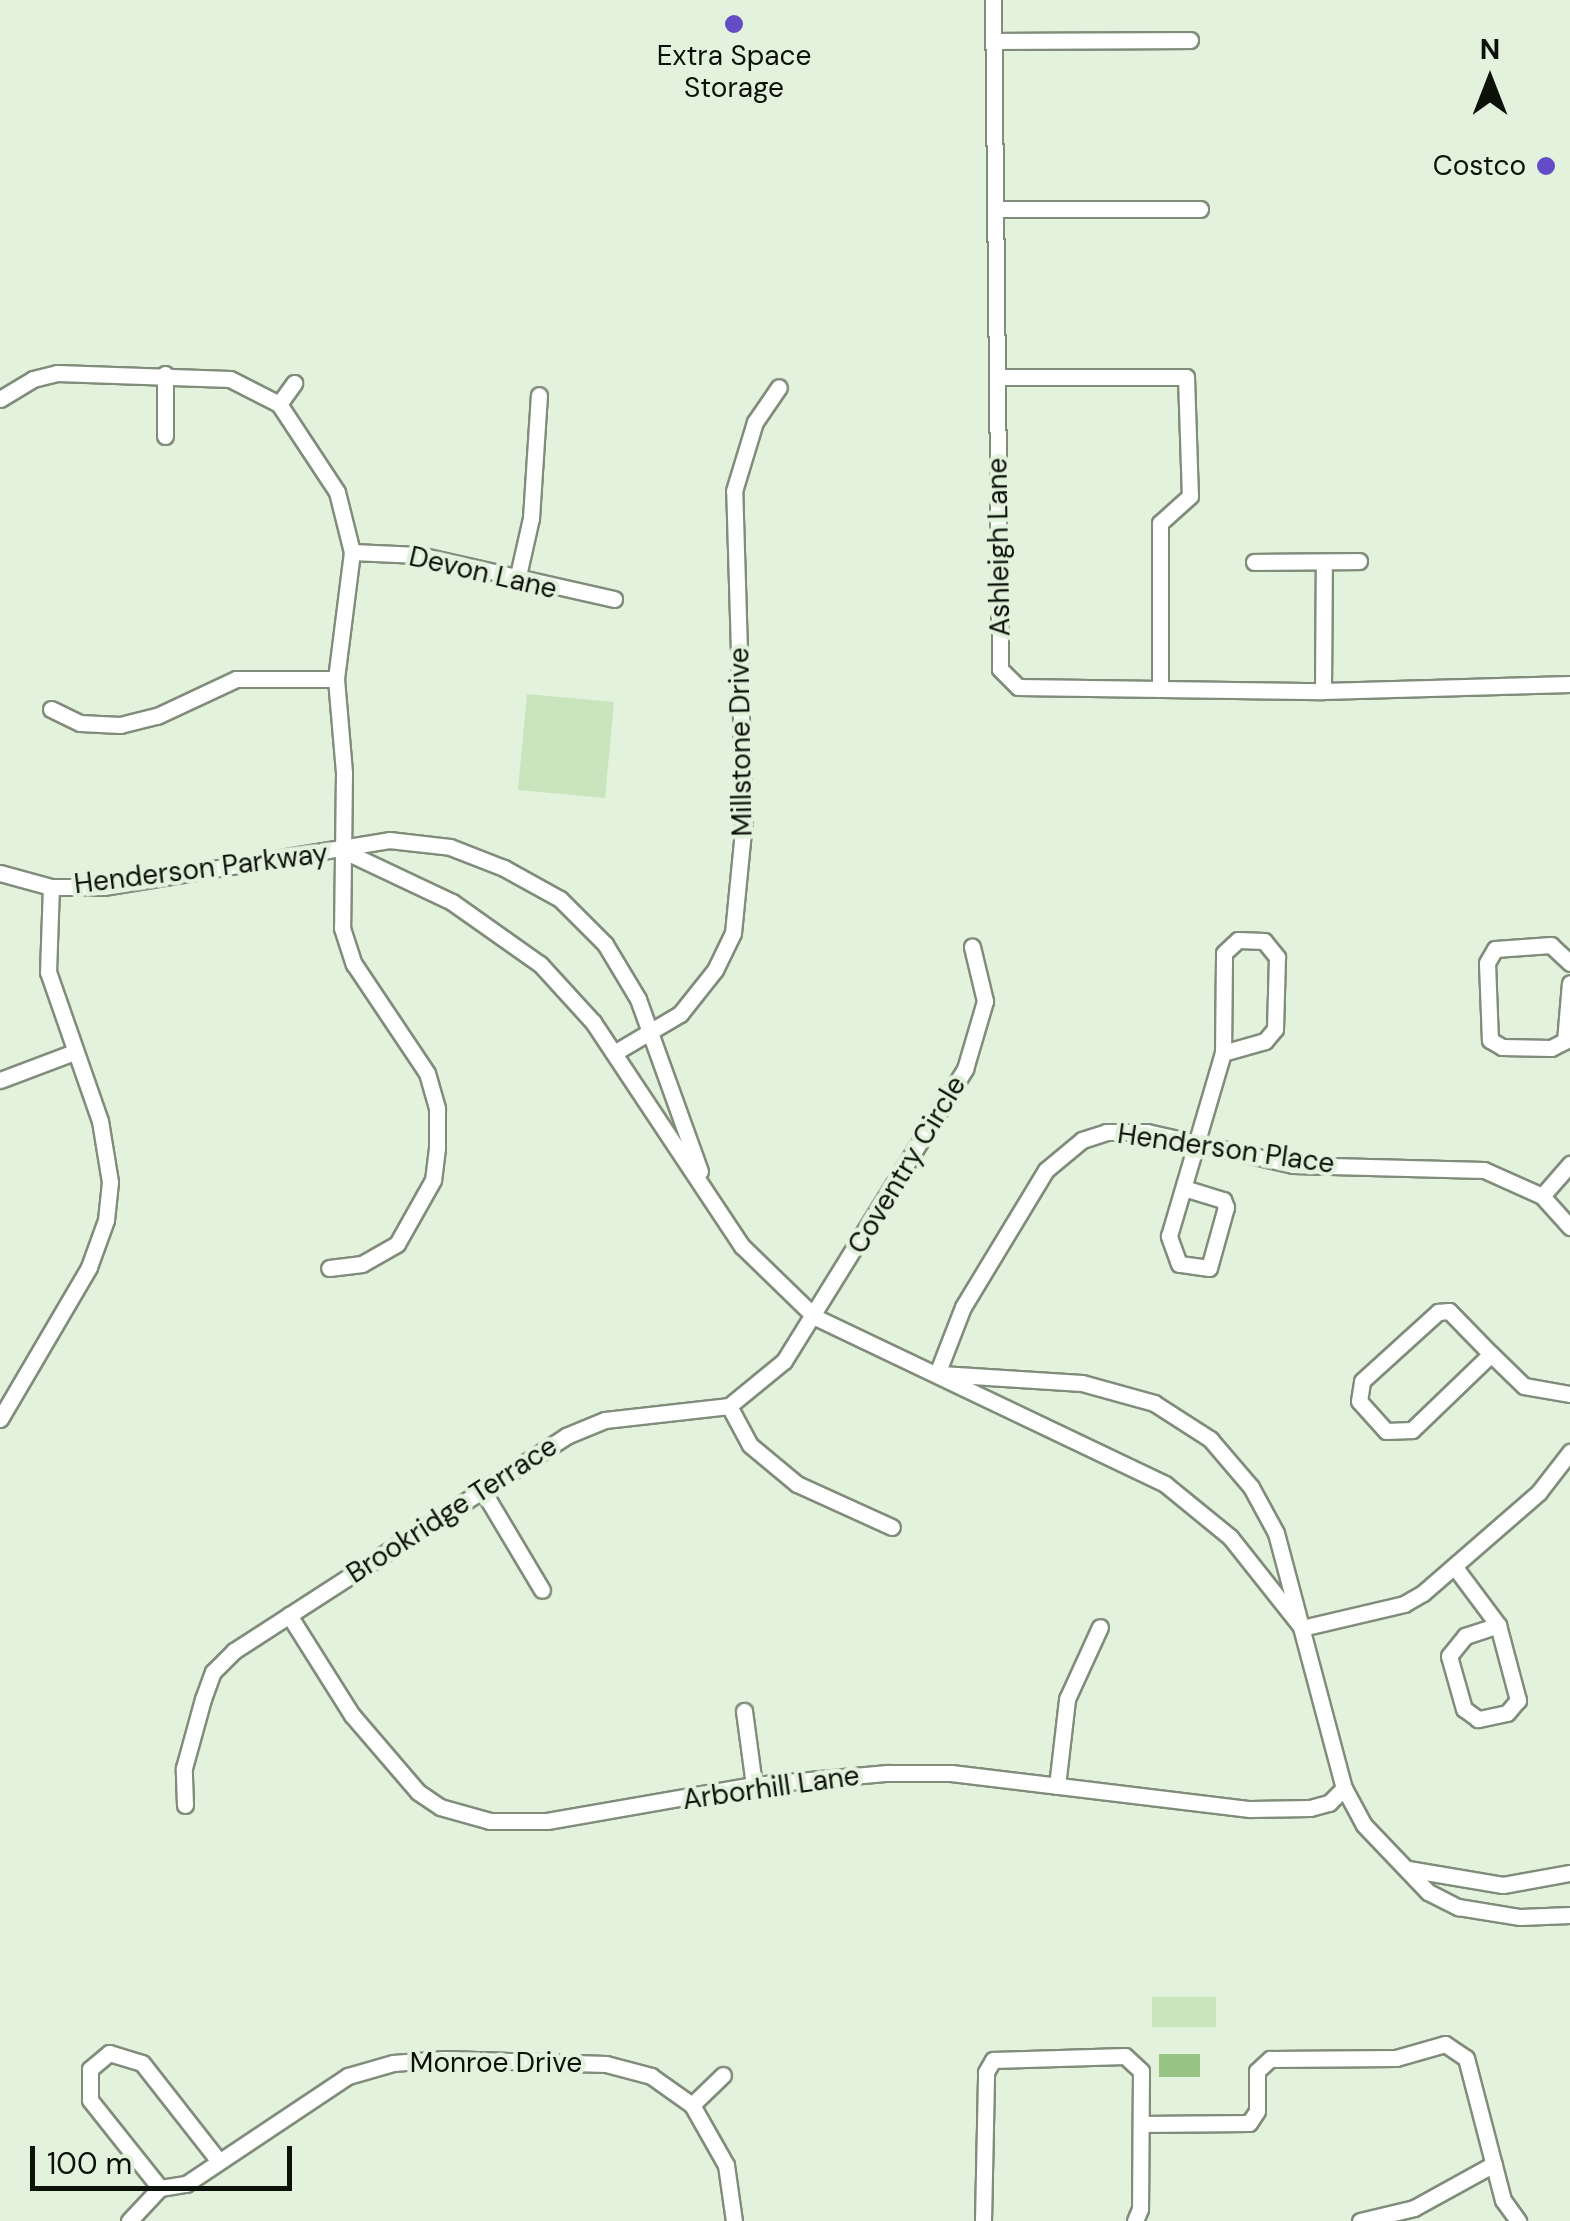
<!DOCTYPE html>
<html>
<head>
<meta charset="utf-8">
<style>
  body { margin:0 }
  #map { position:relative; width:1570px; height:2221px; overflow:hidden; background:#e3f2dd; font-family:"DM Sans",sans-serif }
  div>[style] { position:absolute }
  .green>* { inset:0; background:#c9e5be }
  .water>* { inset:0; background:#97c385 }
  .roads { filter:drop-shadow(2px 0 #808d7b) drop-shadow(-2px 0 #808d7b) drop-shadow(0 2px #808d7b) drop-shadow(0 -2px #808d7b) }
  .street>* { height:15px; margin:-7.5px; padding:0 7.5px; transform-origin:7.5px; border-radius:7.5px; background:#fff }
  .dots>* { width:28px; height:28px; translate:-50% -50%; box-sizing:border-box; border:5px solid #e3f2dd; border-radius:50% }
  span { translate:-50% -50%; white-space:nowrap; text-align:center; line-height:1.15; -webkit-text-stroke:9px #e3f2dd; paint-order:stroke }
  .poi-label { font-size:28px; color:#0c110a }
  .right { translate:-100% -50%; text-align:right }
  .street-label { font-size:28px; color:#0c110a }
  .north { position:absolute; left:1440px; top:30px; width:100px; height:100px; -webkit-text-stroke:8px #e3f2dd; paint-order:stroke; rotate:0deg; font-size:28px; font-weight:700; line-height:40px; text-align:center; color:#0c110a }
  .north::after { content:''; display:block; margin:auto; width:35px; height:45px; background:#0c110a; clip-path:polygon(50% 0,100% 100%,50% 72%,0 100%) }
  .scale { position:absolute; left:30px; top:2146px; width:262px; height:45px; box-sizing:border-box; border:5px solid #0c110a; border-top:0; padding-left:12px; font-size:30px; line-height:35px; white-space:nowrap; color:#0c110a; -webkit-text-stroke:8px #e3f2dd; paint-order:stroke }
</style>
</head>
<body>
<div id="map">
  <div class="green">
    <div style="clip-path:polygon(527px 694px,614px 702px,605px 798px,518px 790px)"></div>
    <div style="clip-path:polygon(1152px 1997px,1216px 1997px,1216px 2027px,1152px 2027px)"></div>
  </div>
  <div class="water">
    <div style="clip-path:polygon(1159px 2054px,1200px 2054px,1200px 2077px,1159px 2077px)"></div>
  </div>
  <div class="roads">
    <div class="street">
      <div style="left:993px;top:0;width:669px;rotate:89.4deg"></div>
      <div style="left:1000px;top:669px;width:25px;rotate:45deg"></div>
      <div style="left:1018px;top:687px;width:305px;rotate:0.8deg"></div>
      <div style="left:1323px;top:691px;width:247px;rotate:-1.6deg"></div>
      <div style="left:994px;top:41px;width:196px;rotate:-0.3deg"></div>
      <div style="left:996px;top:209px;width:204px"></div>
      <div style="left:997px;top:377px;width:189px"></div>
      <div style="left:1186px;top:377px;width:119px;rotate:88.1deg"></div>
      <div style="left:1190px;top:496px;width:40px;rotate:138deg"></div>
      <div style="left:1160px;top:523px;width:166px;rotate:90deg"></div>
      <div style="left:0;top:399px;width:39px;rotate:-31deg"></div>
      <div style="left:33px;top:379px;width:25px;rotate:-14deg"></div>
      <div style="left:57px;top:373px;width:173px;rotate:2deg"></div>
      <div style="left:230px;top:379px;width:55px;rotate:27deg"></div>
      <div style="left:279px;top:404px;width:105px;rotate:56.6deg"></div>
      <div style="left:337px;top:492px;width:62px;rotate:76deg"></div>
      <div style="left:352px;top:552px;width:128px;rotate:97.2deg"></div>
      <div style="left:336px;top:679px;width:94px;rotate:85.1deg"></div>
      <div style="left:344px;top:773px;width:155px;rotate:90.7deg"></div>
      <div style="left:342px;top:928px;width:38px;rotate:72deg"></div>
      <div style="left:354px;top:964px;width:131px;rotate:56.2deg"></div>
      <div style="left:427px;top:1073px;width:37px;rotate:74deg"></div>
      <div style="left:437px;top:1109px;width:39px;rotate:90deg"></div>
      <div style="left:437px;top:1148px;width:32px;rotate:97deg"></div>
      <div style="left:433px;top:1180px;width:73px;rotate:119.4deg"></div>
      <div style="left:397px;top:1244px;width:40px;rotate:150.3deg"></div>
      <div style="left:362px;top:1264px;width:33px;rotate:173deg"></div>
      <div style="left:279px;top:404px;width:26px;rotate:-54deg"></div>
      <div style="left:165px;top:436px;width:62px;rotate:-90deg"></div>
      <div style="left:352px;top:552px;width:67px;rotate:2.6deg"></div>
      <div style="left:419px;top:555px;width:200px;rotate:12.7deg"></div>
      <div style="left:1254px;top:562px;width:105px;rotate:-0.5deg"></div>
      <div style="left:517px;top:580px;width:64px;rotate:-77.3deg"></div>
      <div style="left:531px;top:518px;width:123px;rotate:-86.3deg"></div>
      <div style="left:1323px;top:691px;width:129px;rotate:-89.6deg"></div>
      <div style="left:51px;top:709px;width:32px;rotate:26deg"></div>
      <div style="left:80px;top:723px;width:40px;rotate:2.9deg"></div>
      <div style="left:120px;top:725px;width:38px;rotate:-14deg"></div>
      <div style="left:157px;top:716px;width:87px;rotate:-25.1deg"></div>
      <div style="left:236px;top:679px;width:100px"></div>
      <div style="left:344px;top:851px;width:119px;rotate:25.3deg"></div>
      <div style="left:452px;top:902px;width:108px;rotate:35.2deg"></div>
      <div style="left:540px;top:964px;width:79px;rotate:47.6deg"></div>
      <div style="left:593px;top:1022px;width:269px;rotate:56.4deg"></div>
      <div style="left:742px;top:1246px;width:102px;rotate:44.2deg"></div>
      <div style="left:815px;top:1317px;width:388px;rotate:25.5deg"></div>
      <div style="left:1165px;top:1484px;width:84px;rotate:39.2deg"></div>
      <div style="left:1230px;top:1537px;width:116px;rotate:51.6deg"></div>
      <div style="left:0;top:873px;width:53px;rotate:15.4deg"></div>
      <div style="left:51px;top:887px;width:52px"></div>
      <div style="left:103px;top:887px;width:290px;rotate:-9.3deg"></div>
      <div style="left:389px;top:840px;width:61px;rotate:6.5deg"></div>
      <div style="left:450px;top:847px;width:58px;rotate:21.3deg"></div>
      <div style="left:504px;top:868px;width:64px;rotate:29deg"></div>
      <div style="left:560px;top:899px;width:64px;rotate:45deg"></div>
      <div style="left:605px;top:944px;width:64px;rotate:59deg"></div>
      <div style="left:638px;top:999px;width:183px;rotate:70.2deg"></div>
      <div style="left:1238px;top:940px;width:26px;rotate:2deg"></div>
      <div style="left:1264px;top:941px;width:21px;rotate:51deg"></div>
      <div style="left:1277px;top:957px;width:72px;rotate:91.6deg"></div>
      <div style="left:1275px;top:1029px;width:16px;rotate:130deg"></div>
      <div style="left:1265px;top:1041px;width:44px;rotate:164.1deg"></div>
      <div style="left:1223px;top:1053px;width:100px;rotate:-89.4deg"></div>
      <div style="left:1224px;top:953px;width:19px;rotate:-43deg"></div>
      <div style="left:1570px;top:963px;width:26px;rotate:-137deg"></div>
      <div style="left:1551px;top:945px;width:56px;rotate:175.9deg"></div>
      <div style="left:1495px;top:949px;width:16px;rotate:120deg"></div>
      <div style="left:1487px;top:963px;width:77px;rotate:87.8deg"></div>
      <div style="left:1490px;top:1040px;width:14px;rotate:30deg"></div>
      <div style="left:1502px;top:1047px;width:49px;rotate:1.2deg"></div>
      <div style="left:1551px;top:1048px;width:16px;rotate:-27deg"></div>
      <div style="left:1565px;top:1041px;width:58px;rotate:-85.1deg"></div>
      <div style="left:614px;top:1053px;width:77px;rotate:-30.6deg"></div>
      <div style="left:680px;top:1014px;width:56px;rotate:-51.5deg"></div>
      <div style="left:715px;top:970px;width:41px;rotate:-64.1deg"></div>
      <div style="left:733px;top:933px;width:114px;rotate:-84.4deg"></div>
      <div style="left:744px;top:820px;width:329px;rotate:-91.7deg"></div>
      <div style="left:734px;top:491px;width:72px;rotate:-73.1deg"></div>
      <div style="left:755px;top:422px;width:42px;rotate:-55.6deg"></div>
      <div style="left:0;top:1080px;width:79px;rotate:-20.7deg"></div>
      <div style="left:1187px;top:1189px;width:38px;rotate:17deg"></div>
      <div style="left:1223px;top:1200px;width:8px;rotate:67deg"></div>
      <div style="left:1226px;top:1207px;width:63px;rotate:105.6deg"></div>
      <div style="left:1209px;top:1268px;width:30px;rotate:-172deg"></div>
      <div style="left:1179px;top:1264px;width:30px;rotate:-110deg"></div>
      <div style="left:1169px;top:1236px;width:191px;rotate:-73.6deg"></div>
      <div style="left:1542px;top:1196px;width:43px;rotate:-48.8deg"></div>
      <div style="left:1449px;top:1311px;width:60px;rotate:45.7deg"></div>
      <div style="left:1491px;top:1354px;width:110px;rotate:136.1deg"></div>
      <div style="left:1412px;top:1430px;width:26px;rotate:178deg"></div>
      <div style="left:1386px;top:1431px;width:40px;rotate:-132deg"></div>
      <div style="left:1359px;top:1401px;width:20px;rotate:-81deg"></div>
      <div style="left:1362px;top:1381px;width:103px;rotate:-42.2deg"></div>
      <div style="left:1438px;top:1312px;width:11px;rotate:-5deg"></div>
      <div style="left:1491px;top:1354px;width:46px;rotate:44.1deg"></div>
      <div style="left:1524px;top:1386px;width:47px;rotate:9.9deg"></div>
      <div style="left:937px;top:1374px;width:72px;rotate:-68.8deg"></div>
      <div style="left:963px;top:1307px;width:160px;rotate:-58.8deg"></div>
      <div style="left:1046px;top:1170px;width:47px;rotate:-39.8deg"></div>
      <div style="left:1082px;top:1140px;width:25px;rotate:-18deg"></div>
      <div style="left:1106px;top:1132px;width:41px"></div>
      <div style="left:1147px;top:1132px;width:150px;rotate:12.7deg"></div>
      <div style="left:1293px;top:1165px;width:191px;rotate:1.5deg"></div>
      <div style="left:1484px;top:1170px;width:64px;rotate:24.1deg"></div>
      <div style="left:1542px;top:1196px;width:42px;rotate:47.9deg"></div>
      <div style="left:941px;top:1374px;width:141px;rotate:3.7deg"></div>
      <div style="left:1082px;top:1383px;width:75px;rotate:15.5deg"></div>
      <div style="left:1154px;top:1403px;width:67px;rotate:32.7deg"></div>
      <div style="left:1210px;top:1439px;width:63px;rotate:49.5deg"></div>
      <div style="left:1251px;top:1487px;width:52px;rotate:61.5deg"></div>
      <div style="left:1276px;top:1533px;width:264px;rotate:75.1deg"></div>
      <div style="left:1344px;top:1788px;width:42px;rotate:61.6deg"></div>
      <div style="left:1364px;top:1825px;width:93px;rotate:46.3deg"></div>
      <div style="left:1428px;top:1892px;width:34px;rotate:27deg"></div>
      <div style="left:1458px;top:1907px;width:63px;rotate:9.2deg"></div>
      <div style="left:1520px;top:1917px;width:50px;rotate:-2.3deg"></div>
      <div style="left:729px;top:1406px;width:44px;rotate:61.7deg"></div>
      <div style="left:750px;top:1445px;width:61px;rotate:39.7deg"></div>
      <div style="left:797px;top:1484px;width:104px;rotate:24.4deg"></div>
      <div style="left:0;top:1419px;width:176px;rotate:-59.6deg"></div>
      <div style="left:89px;top:1267px;width:50px;rotate:-70.1deg"></div>
      <div style="left:106px;top:1220px;width:38px;rotate:-84deg"></div>
      <div style="left:110px;top:1182px;width:62px;rotate:-99.3deg"></div>
      <div style="left:100px;top:1121px;width:158px;rotate:-109.2deg"></div>
      <div style="left:48px;top:972px;width:85px;rotate:-88deg"></div>
      <div style="left:483px;top:1491px;width:115px;rotate:59.2deg"></div>
      <div style="left:1454px;top:1566px;width:74px;rotate:53.3deg"></div>
      <div style="left:289px;top:1615px;width:118px;rotate:57.8deg"></div>
      <div style="left:352px;top:1715px;width:101px;rotate:49.4deg"></div>
      <div style="left:418px;top:1792px;width:27px;rotate:34deg"></div>
      <div style="left:440px;top:1807px;width:52px;rotate:15.6deg"></div>
      <div style="left:490px;top:1821px;width:57px"></div>
      <div style="left:547px;top:1821px;width:210px;rotate:-9.9deg"></div>
      <div style="left:754px;top:1785px;width:134px;rotate:-5.2deg"></div>
      <div style="left:887px;top:1773px;width:64px"></div>
      <div style="left:951px;top:1773px;width:301px;rotate:6.9deg"></div>
      <div style="left:1250px;top:1809px;width:60px;rotate:-1deg"></div>
      <div style="left:1310px;top:1808px;width:20px;rotate:-15deg"></div>
      <div style="left:1329px;top:1803px;width:21px;rotate:-45deg"></div>
      <div style="left:1498px;top:1625px;width:78px;rotate:75.1deg"></div>
      <div style="left:1518px;top:1700px;width:17px;rotate:130deg"></div>
      <div style="left:1507px;top:1713px;width:30px;rotate:168deg"></div>
      <div style="left:1478px;top:1719px;width:17px;rotate:-144deg"></div>
      <div style="left:1464px;top:1709px;width:55px;rotate:-105.8deg"></div>
      <div style="left:1449px;top:1656px;width:26px;rotate:-51deg"></div>
      <div style="left:1465px;top:1636px;width:35px;rotate:-18deg"></div>
      <div style="left:1302px;top:1628px;width:105px;rotate:-13.2deg"></div>
      <div style="left:1404px;top:1604px;width:22px;rotate:-30deg"></div>
      <div style="left:1423px;top:1593px;width:154px;rotate:-41deg"></div>
      <div style="left:1539px;top:1492px;width:51px;rotate:-52.2deg"></div>
      <div style="left:744px;top:1711px;width:75px;rotate:82.3deg"></div>
      <div style="left:1057px;top:1786px;width:88px;rotate:-83.4deg"></div>
      <div style="left:1067px;top:1699px;width:79px;rotate:-65.4deg"></div>
      <div style="left:185px;top:1805px;width:37px;rotate:-92deg"></div>
      <div style="left:184px;top:1768px;width:72px;rotate:-74.6deg"></div>
      <div style="left:203px;top:1699px;width:29px;rotate:-70deg"></div>
      <div style="left:213px;top:1672px;width:30px;rotate:-45deg"></div>
      <div style="left:234px;top:1651px;width:396px;rotate:-32.9deg"></div>
      <div style="left:566px;top:1436px;width:42px;rotate:-22.3deg"></div>
      <div style="left:605px;top:1420px;width:125px;rotate:-6.4deg"></div>
      <div style="left:729px;top:1406px;width:71px;rotate:-39.3deg"></div>
      <div style="left:784px;top:1361px;width:344px;rotate:-58.2deg"></div>
      <div style="left:965px;top:1069px;width:71px;rotate:-73.6deg"></div>
      <div style="left:985px;top:1001px;width:56px;rotate:-103.5deg"></div>
      <div style="left:1408px;top:1869px;width:96px;rotate:9.6deg"></div>
      <div style="left:1503px;top:1885px;width:68px;rotate:-10.2deg"></div>
      <div style="left:692px;top:2105px;width:43px;rotate:-44.1deg"></div>
      <div style="left:1141px;top:2124px;width:108px;rotate:-0.5deg"></div>
      <div style="left:1249px;top:2123px;width:14px;rotate:-56deg"></div>
      <div style="left:1257px;top:2111px;width:40px;rotate:-90deg"></div>
      <div style="left:1257px;top:2071px;width:18px;rotate:-43deg"></div>
      <div style="left:1270px;top:2059px;width:126px;rotate:-0.5deg"></div>
      <div style="left:1396px;top:2058px;width:51px;rotate:-15.9deg"></div>
      <div style="left:1445px;top:2044px;width:25px;rotate:34deg"></div>
      <div style="left:1466px;top:2058px;width:147px;rotate:75.4deg"></div>
      <div style="left:1503px;top:2200px;width:26px;rotate:54deg"></div>
      <div style="left:160px;top:2188px;width:112px;rotate:-128.5deg"></div>
      <div style="left:90px;top:2100px;width:31px;rotate:-90deg"></div>
      <div style="left:90px;top:2069px;width:25px;rotate:-40deg"></div>
      <div style="left:109px;top:2053px;width:34px;rotate:17deg"></div>
      <div style="left:142px;top:2063px;width:123px;rotate:51.9deg"></div>
      <div style="left:129px;top:2221px;width:45px;rotate:-46.8deg"></div>
      <div style="left:160px;top:2188px;width:26px;rotate:-9deg"></div>
      <div style="left:186px;top:2184px;width:195px;rotate:-33.7deg"></div>
      <div style="left:348px;top:2076px;width:47px;rotate:-16.1deg"></div>
      <div style="left:393px;top:2063px;width:52px;rotate:-4.4deg"></div>
      <div style="left:445px;top:2059px;width:161px;rotate:1.8deg"></div>
      <div style="left:606px;top:2064px;width:47px;rotate:14.9deg"></div>
      <div style="left:651px;top:2076px;width:50px;rotate:35.3deg"></div>
      <div style="left:692px;top:2105px;width:69px;rotate:60.5deg"></div>
      <div style="left:726px;top:2165px;width:57px;rotate:81.9deg"></div>
      <div style="left:983px;top:2221px;width:149px;rotate:-88.8deg"></div>
      <div style="left:986px;top:2072px;width:14px;rotate:-60deg"></div>
      <div style="left:993px;top:2060px;width:132px;rotate:-1.7deg"></div>
      <div style="left:1125px;top:2056px;width:22px;rotate:43deg"></div>
      <div style="left:1141px;top:2071px;width:138px;rotate:90.4deg"></div>
      <div style="left:1140px;top:2209px;width:13px;rotate:113deg"></div>
      <div style="left:1360px;top:2221px;width:56px;rotate:-13.5deg"></div>
      <div style="left:1414px;top:2208px;width:91px;rotate:-28.8deg"></div>
    </div>
  </div>
  <div class="dots">
    <div style="left:734px;top:24px;background:#634cc5"></div>
    <div style="left:1546px;top:166px;background:#634cc5"></div>
  </div>
  <div class="poi-label">
    <span style="left:734px;top:72px">Extra Space<br>Storage</span>
    <span class="right" style="left:1526px;top:166px">Costco</span>
  </div>
  <div class="street-label">
    <span style="left:999px;top:547px;rotate:-91deg">Ashleigh Lane</span>
    <span style="left:483px;top:573px;rotate:13deg">Devon Lane</span>
    <span style="left:741px;top:742px;rotate:-91deg">Millstone Drive</span>
    <span style="left:201px;top:869px;rotate:-7deg">Henderson Parkway</span>
    <span style="left:1226px;top:1149px;rotate:8deg">Henderson Place</span>
    <span style="left:907px;top:1165px;rotate:-59deg">Coventry Circle</span>
    <span style="left:452px;top:1510px;rotate:-33deg">Brookridge Terrace</span>
    <span style="left:771px;top:1788px;rotate:-8deg">Arborhill Lane</span>
    <span style="left:496px;top:2063px">Monroe Drive</span>
  </div>
  <div class="north">N</div>
  <div class="scale">100 m</div>
</div>
</body>
</html>
